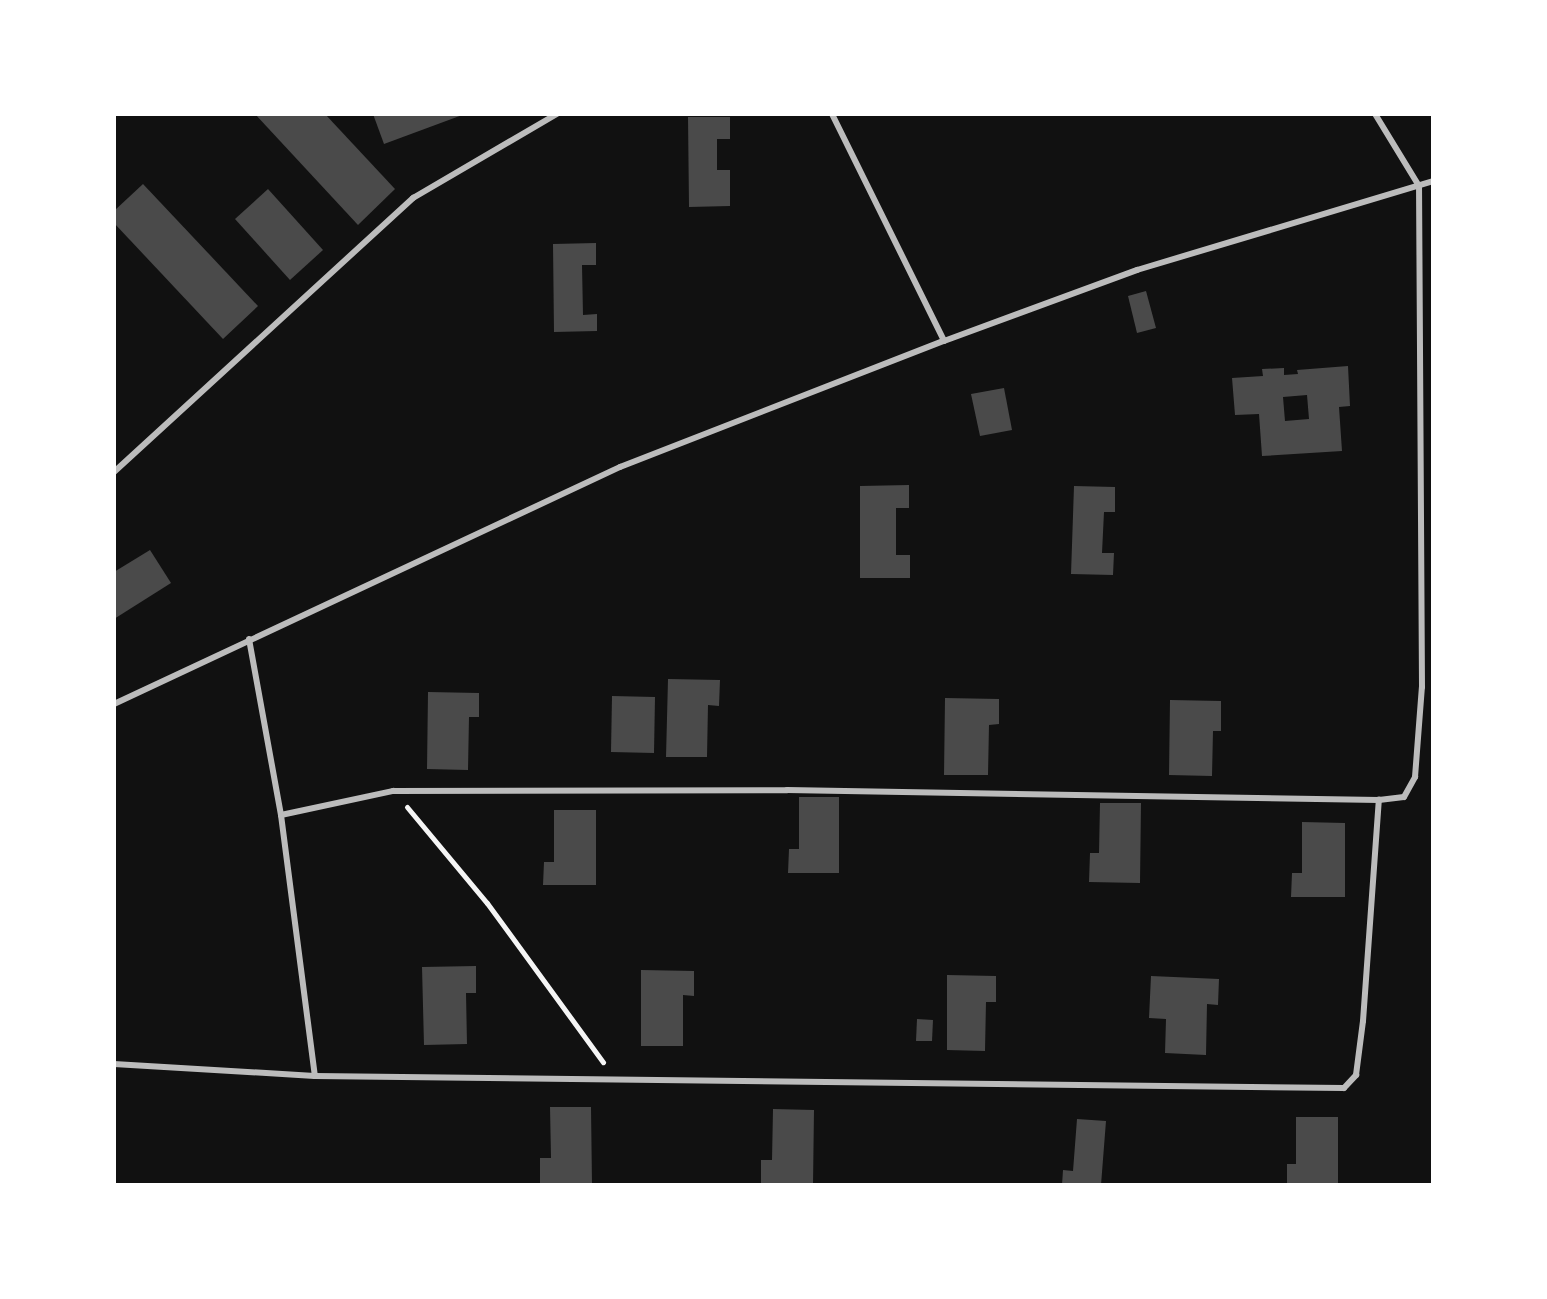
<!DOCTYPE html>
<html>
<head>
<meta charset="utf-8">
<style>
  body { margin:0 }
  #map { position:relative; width:1547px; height:1299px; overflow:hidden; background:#111; font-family:Lato,sans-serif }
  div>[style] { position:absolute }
  .building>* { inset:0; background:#4a4a4a }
  .path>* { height:5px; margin:-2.5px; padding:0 2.5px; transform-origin:2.5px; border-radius:2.5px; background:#f5f5f5 }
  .service>* { height:6px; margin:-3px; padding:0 3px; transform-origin:3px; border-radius:3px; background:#bcbcbc }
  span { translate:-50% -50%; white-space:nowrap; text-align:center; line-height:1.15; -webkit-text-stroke:6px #fff; paint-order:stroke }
  .frame { position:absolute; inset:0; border:116px solid #fff; pointer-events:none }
</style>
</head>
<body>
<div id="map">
  <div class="building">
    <div style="clip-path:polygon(255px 114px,325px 114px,395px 189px,358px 225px)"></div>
    <div style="clip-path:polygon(373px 114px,465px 114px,384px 144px)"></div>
    <div style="clip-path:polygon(688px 117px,730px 117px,730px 139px,717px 139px,717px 170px,730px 170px,730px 206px,689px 207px)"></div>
    <div style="clip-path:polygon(143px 184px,258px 306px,223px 339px,114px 223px,114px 211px)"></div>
    <div style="clip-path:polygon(268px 189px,323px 250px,290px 280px,235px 219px)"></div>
    <div style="clip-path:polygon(596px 243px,596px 265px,582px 265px,583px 315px,597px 314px,597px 331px,554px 332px,553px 244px)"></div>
    <div style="clip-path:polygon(1146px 291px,1156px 328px,1137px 333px,1128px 296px)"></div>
    <div style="clip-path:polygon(evenodd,1348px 366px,1350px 406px,1339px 407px,1342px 451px,1262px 456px,1259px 414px,1235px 415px,1232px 378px,1263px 376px,1262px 369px,1284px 368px,1284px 375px,1298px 374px,1297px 370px,1348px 366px,1307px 395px,1309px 419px,1285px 421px,1283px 397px,1307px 395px)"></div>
    <div style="clip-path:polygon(1004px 388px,1012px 430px,980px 436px,971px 394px)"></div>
    <div style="clip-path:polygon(909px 485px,909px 508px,896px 508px,896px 555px,910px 555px,910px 578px,860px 578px,860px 486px)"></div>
    <div style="clip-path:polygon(1074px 486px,1115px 487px,1115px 512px,1104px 512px,1102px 553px,1114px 553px,1113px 575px,1071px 574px)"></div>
    <div style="clip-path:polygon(150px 550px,171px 583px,114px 619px,114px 572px)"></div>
    <div style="clip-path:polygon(668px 679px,720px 680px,719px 706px,708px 705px,707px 757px,666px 757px)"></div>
    <div style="clip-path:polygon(428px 692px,479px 693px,479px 717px,469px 717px,468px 770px,427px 769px)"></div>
    <div style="clip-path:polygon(612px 696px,655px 697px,654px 753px,611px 752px)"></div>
    <div style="clip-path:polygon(945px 698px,999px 699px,999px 724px,989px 725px,988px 775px,944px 775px)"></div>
    <div style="clip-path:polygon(1170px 700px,1221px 701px,1221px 731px,1213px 731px,1212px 776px,1169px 775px)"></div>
    <div style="clip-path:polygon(799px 797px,839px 797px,839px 873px,788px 873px,789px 849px,799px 849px)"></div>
    <div style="clip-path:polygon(1100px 803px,1141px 803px,1140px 883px,1089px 882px,1090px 853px,1099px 853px)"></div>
    <div style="clip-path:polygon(554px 810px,596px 810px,596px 885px,543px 885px,544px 862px,554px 862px)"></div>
    <div style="clip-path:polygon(1302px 822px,1345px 823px,1345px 897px,1291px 897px,1292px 873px,1302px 873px)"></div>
    <div style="clip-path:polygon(476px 966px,476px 993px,466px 993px,467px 1044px,424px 1045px,422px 967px)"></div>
    <div style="clip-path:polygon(641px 970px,694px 971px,694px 996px,683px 995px,683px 1046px,641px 1046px)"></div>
    <div style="clip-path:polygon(947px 975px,996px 976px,996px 1002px,986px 1002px,985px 1051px,947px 1050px)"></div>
    <div style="clip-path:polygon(1151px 976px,1219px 979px,1218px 1005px,1207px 1004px,1206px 1055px,1165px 1053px,1166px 1019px,1149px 1018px)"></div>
    <div style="clip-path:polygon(917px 1019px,933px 1020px,932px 1041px,916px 1041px)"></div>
    <div style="clip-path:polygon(550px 1107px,591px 1107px,592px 1184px,540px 1185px,540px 1158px,551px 1158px)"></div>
    <div style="clip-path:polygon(773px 1109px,814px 1110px,813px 1185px,761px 1185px,761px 1160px,772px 1160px)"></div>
    <div style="clip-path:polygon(1296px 1117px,1338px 1117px,1338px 1185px,1287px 1185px,1287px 1164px,1296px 1164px)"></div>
    <div style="clip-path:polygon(1077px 1119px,1106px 1121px,1101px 1185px,1062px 1185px,1063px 1170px,1073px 1171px)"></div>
  </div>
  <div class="path">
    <div style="left:407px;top:807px;width:125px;rotate:50.2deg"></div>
    <div style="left:487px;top:903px;width:197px;rotate:53.9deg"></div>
  </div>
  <div class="service">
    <div style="left:832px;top:114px;width:253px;rotate:63.7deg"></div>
    <div style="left:114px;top:472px;width:406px;rotate:-42.5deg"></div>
    <div style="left:413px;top:198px;width:167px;rotate:-30.3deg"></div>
    <div style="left:249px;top:639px;width:179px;rotate:79.7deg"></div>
    <div style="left:281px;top:815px;width:263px;rotate:82.6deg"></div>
    <div style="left:114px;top:704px;width:559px;rotate:-25.1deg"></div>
    <div style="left:620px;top:467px;width:348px;rotate:-21.3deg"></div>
    <div style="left:944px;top:341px;width:206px;rotate:-20.2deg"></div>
    <div style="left:1137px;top:270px;width:309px;rotate:-16.7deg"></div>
    <div style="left:281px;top:815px;width:115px;rotate:-12.1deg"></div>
    <div style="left:393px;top:791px;width:394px;rotate:-0.1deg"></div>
    <div style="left:787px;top:790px;width:592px;rotate:0.97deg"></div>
    <div style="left:1379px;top:800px;width:25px;rotate:-7deg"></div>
    <div style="left:1404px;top:797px;width:23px;rotate:-61deg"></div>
    <div style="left:1415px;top:777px;width:90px;rotate:-85.6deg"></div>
    <div style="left:1422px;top:687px;width:501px;rotate:-90.34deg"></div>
    <div style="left:1419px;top:186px;width:84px;rotate:-121.4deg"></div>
    <div style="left:114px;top:1064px;width:201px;rotate:3.4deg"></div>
    <div style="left:315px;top:1076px;width:1029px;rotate:0.67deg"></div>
    <div style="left:1344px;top:1088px;width:18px;rotate:-47deg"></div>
    <div style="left:1356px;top:1075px;width:54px;rotate:-82.6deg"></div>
    <div style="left:1363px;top:1021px;width:222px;rotate:-85.9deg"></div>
  </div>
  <div class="frame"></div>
</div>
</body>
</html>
